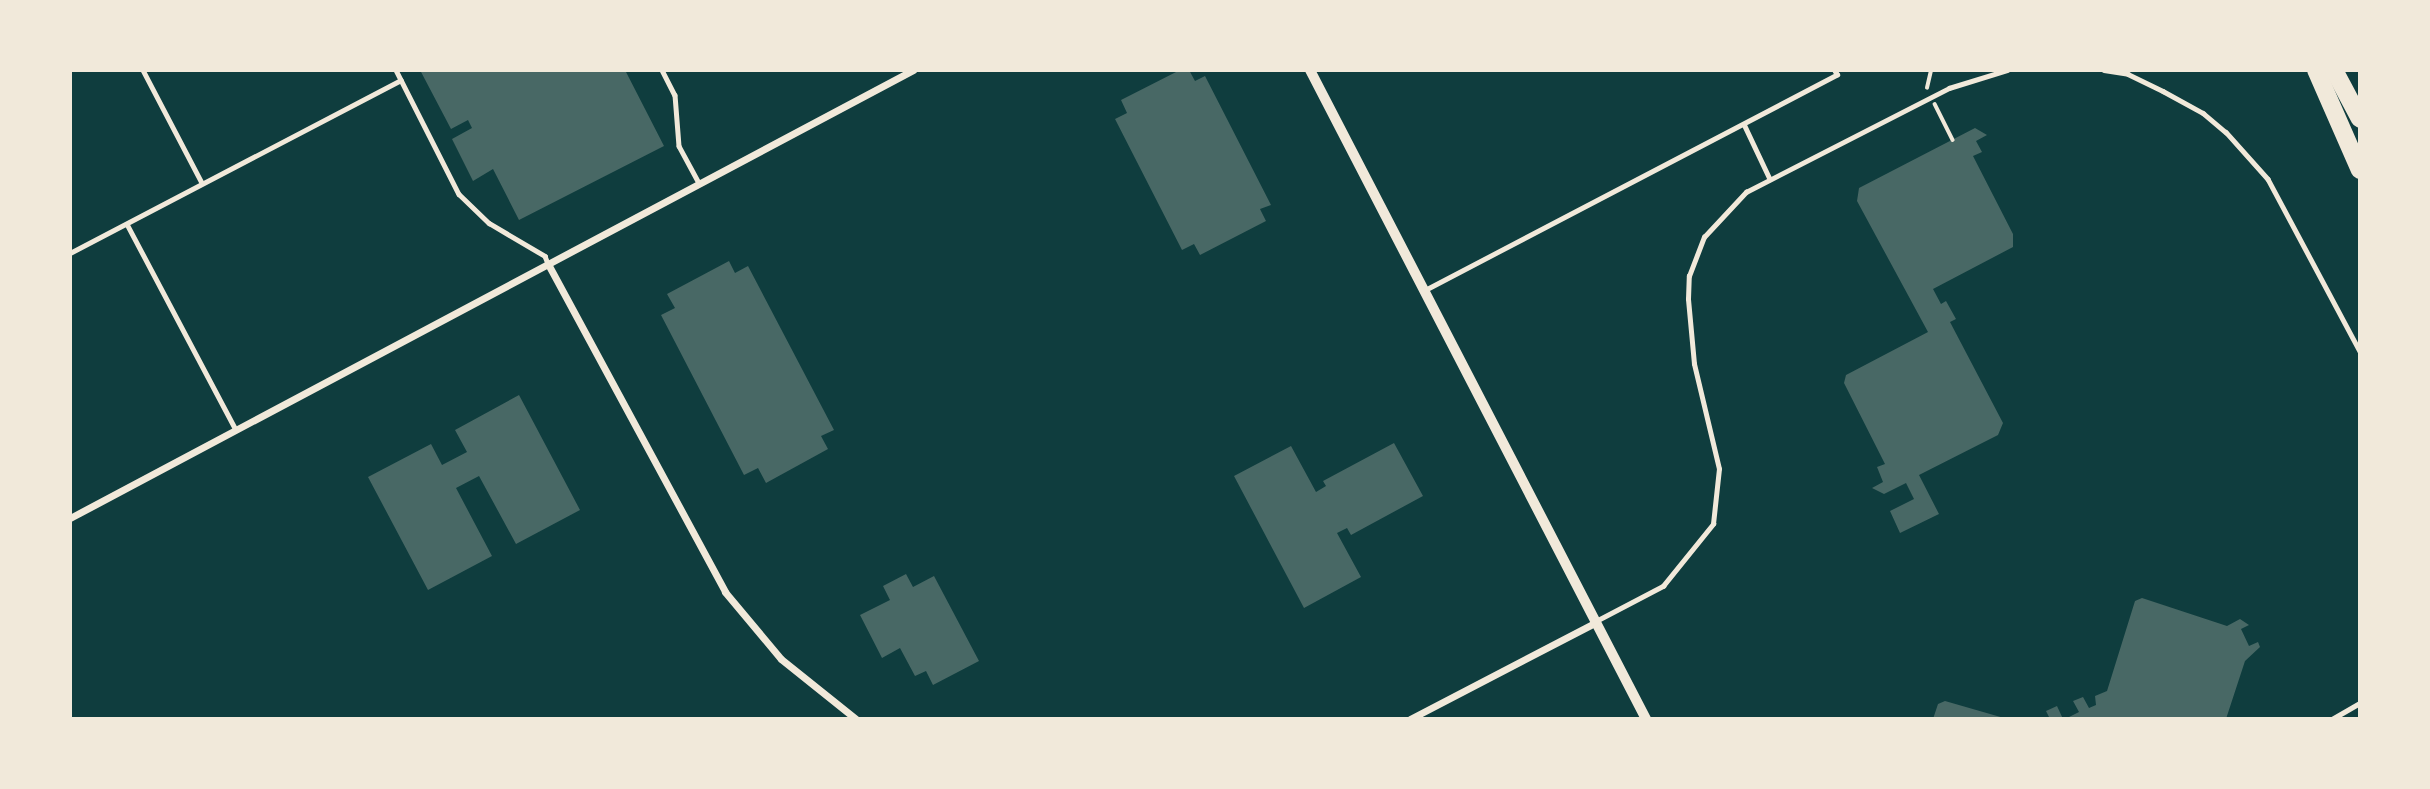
<!DOCTYPE html>
<html>
<head>
<meta charset="utf-8">
<style>
  body { margin:0 }
  #map { position:relative; width:2430px; height:789px; overflow:hidden; background:#0f3d3e; font-family:Commissioner,sans-serif }
  div>[style] { position:absolute }
  .building>* { inset:0; background:#486865 }
  .path>* { height:3.5px; margin:-1.75px; padding:0 1.75px; transform-origin:1.75px; border-radius:1.75px; background:#f1e9da }
  .service>* { height:4.5px; margin:-2.25px; padding:0 2.25px; transform-origin:2.25px; border-radius:2.25px; background:#f1e9da }
  .minor>* { height:7px; margin:-3.5px; padding:0 3.5px; transform-origin:3.5px; border-radius:3.5px; background:#f1e9da }
  .tertiary>* { height:10px; margin:-5px; padding:0 5px; transform-origin:5px; border-radius:5px; background:#f1e9da }
  .motorway>* { height:18px; margin:-9px; padding:0 9px; transform-origin:9px; border-radius:9px; background:#f1e9da }
  span { translate:-50% -50%; white-space:nowrap; text-align:center; line-height:1.15; -webkit-text-stroke:5px #f1e9da; paint-order:stroke }
  .frame { position:absolute; inset:0; border:72px solid #f1e9da; pointer-events:none }
</style>
</head>
<body>
<div id="map">
  <div class="building">
    <div style="clip-path:polygon(420px 70px,625px 70px,664px 146px,519px 220px,493px 169px,473px 181px,452px 139px,472px 128px,468px 120px,451px 129px)"></div>
    <div style="clip-path:polygon(1180px 70px,1189px 70px,1195px 81px,1205px 76px,1271px 205px,1260px 209px,1266px 221px,1200px 255px,1194px 244px,1182px 250px,1115px 119px,1127px 113px,1121px 100px)"></div>
    <div style="clip-path:polygon(1975px 128px,1987px 135px,1976px 141px,1982px 152px,1973px 156px,2013px 234px,2013px 247px,1933px 289px,1941px 304px,1946px 301px,1956px 319px,1950px 322px,2003px 423px,1998px 435px,1919px 475px,1939px 514px,1900px 533px,1890px 511px,1914px 499px,1906px 483px,1884px 494px,1872px 488px,1883px 482px,1877px 467px,1885px 464px,1844px 383px,1846px 375px,1928px 332px,1857px 201px,1859px 188px)"></div>
    <div style="clip-path:polygon(729px 261px,735px 273px,748px 266px,834px 430px,821px 436px,828px 449px,766px 483px,758px 468px,744px 475px,661px 315px,675px 308px,667px 294px)"></div>
    <div style="clip-path:polygon(519px 395px,580px 510px,516px 544px,479px 476px,456px 488px,492px 556px,428px 590px,368px 477px,431px 444px,442px 465px,467px 452px,455px 430px)"></div>
    <div style="clip-path:polygon(1394px 443px,1423px 496px,1351px 535px,1347px 528px,1337px 533px,1361px 577px,1304px 608px,1234px 476px,1291px 446px,1316px 492px,1326px 486px,1323px 481px)"></div>
    <div style="clip-path:polygon(906px 574px,913px 587px,934px 576px,979px 661px,933px 685px,926px 671px,915px 676px,900px 648px,882px 658px,860px 615px,890px 600px,883px 586px)"></div>
    <div style="clip-path:polygon(2142px 598px,2227px 626px,2240px 619px,2249px 625px,2241px 629px,2249px 646px,2258px 642px,2260px 647px,2245px 661px,2226px 719px,2065px 719px,2079px 712px,2073px 701px,2083px 697px,2089px 708px,2096px 705px,2095px 696px,2107px 691px,2135px 601px)"></div>
    <div style="clip-path:polygon(1945px 701px,2004px 718px,2004px 719px,1933px 719px,1938px 704px)"></div>
    <div style="clip-path:polygon(2057px 706px,2063px 719px,2050px 719px,2046px 711px)"></div>
  </div>
  <div class="path">
    <div style="left:1927px;top:88px;width:18px;rotate:-77deg"></div>
    <div style="left:1935px;top:104px;width:40px;rotate:63.4deg"></div>
  </div>
  <div class="service">
    <div style="left:143px;top:70px;width:127px;rotate:62.4deg"></div>
    <div style="left:396px;top:70px;width:139px;rotate:63.1deg"></div>
    <div style="left:459px;top:194px;width:42px;rotate:44deg"></div>
    <div style="left:489px;top:223px;width:65px;rotate:30.5deg"></div>
    <div style="left:545px;top:256px;width:9px;rotate:69deg"></div>
    <div style="left:662px;top:70px;width:28px;rotate:63deg"></div>
    <div style="left:675px;top:95px;width:51px;rotate:85.5deg"></div>
    <div style="left:679px;top:146px;width:42px;rotate:61.6deg"></div>
    <div style="left:2104px;top:70px;width:24px;rotate:9deg"></div>
    <div style="left:2128px;top:74px;width:39px;rotate:26deg"></div>
    <div style="left:2163px;top:91px;width:46px;rotate:28.8deg"></div>
    <div style="left:2203px;top:113px;width:30px;rotate:40deg"></div>
    <div style="left:2226px;top:132px;width:63px;rotate:48.2deg"></div>
    <div style="left:2268px;top:179px;width:195px;rotate:61.9deg"></div>
    <div style="left:1744px;top:124px;width:61px;rotate:64.7deg"></div>
    <div style="left:127px;top:224px;width:233px;rotate:62.1deg"></div>
    <div style="left:70px;top:253px;width:373px;rotate:-27.6deg"></div>
    <div style="left:1425px;top:290px;width:465px;rotate:-27.6deg"></div>
    <div style="left:1837px;top:75px;width:6px;rotate:-121deg"></div>
    <div style="left:1596px;top:621px;width:76px;rotate:-27.6deg"></div>
    <div style="left:1663px;top:586px;width:80px;rotate:-51.1deg"></div>
    <div style="left:1713px;top:524px;width:55px;rotate:-83.8deg"></div>
    <div style="left:1719px;top:469px;width:108px;rotate:-103.4deg"></div>
    <div style="left:1694px;top:364px;width:65px;rotate:-95.3deg"></div>
    <div style="left:1688px;top:299px;width:23px;rotate:-88deg"></div>
    <div style="left:1689px;top:276px;width:42px;rotate:-69deg"></div>
    <div style="left:1704px;top:237px;width:62px;rotate:-47deg"></div>
    <div style="left:1746px;top:192px;width:228px;rotate:-27.1deg"></div>
    <div style="left:1949px;top:88px;width:61px;rotate:-17.2deg"></div>
    <div style="left:2332px;top:719px;width:32px;rotate:-30deg"></div>
  </div>
  <div class="minor">
    <div style="left:548px;top:264px;width:373px;rotate:61.6deg"></div>
    <div style="left:725px;top:592px;width:87px;rotate:50.1deg"></div>
    <div style="left:781px;top:659px;width:96px;rotate:38.7deg"></div>
    <div style="left:70px;top:518px;width:955px;rotate:-27.99deg"></div>
    <div style="left:1410px;top:719px;width:210px;rotate:-27.5deg"></div>
  </div>
  <div class="tertiary">
    <div style="left:1310px;top:70px;width:731px;rotate:62.63deg"></div>
  </div>
  <div class="motorway">
    <div style="left:2316px;top:70px;width:109px;rotate:66.3deg"></div>
    <div style="left:2334px;top:70px;width:55px;rotate:62deg"></div>
  </div>
  <div class="frame"></div>
</div>
</body>
</html>
